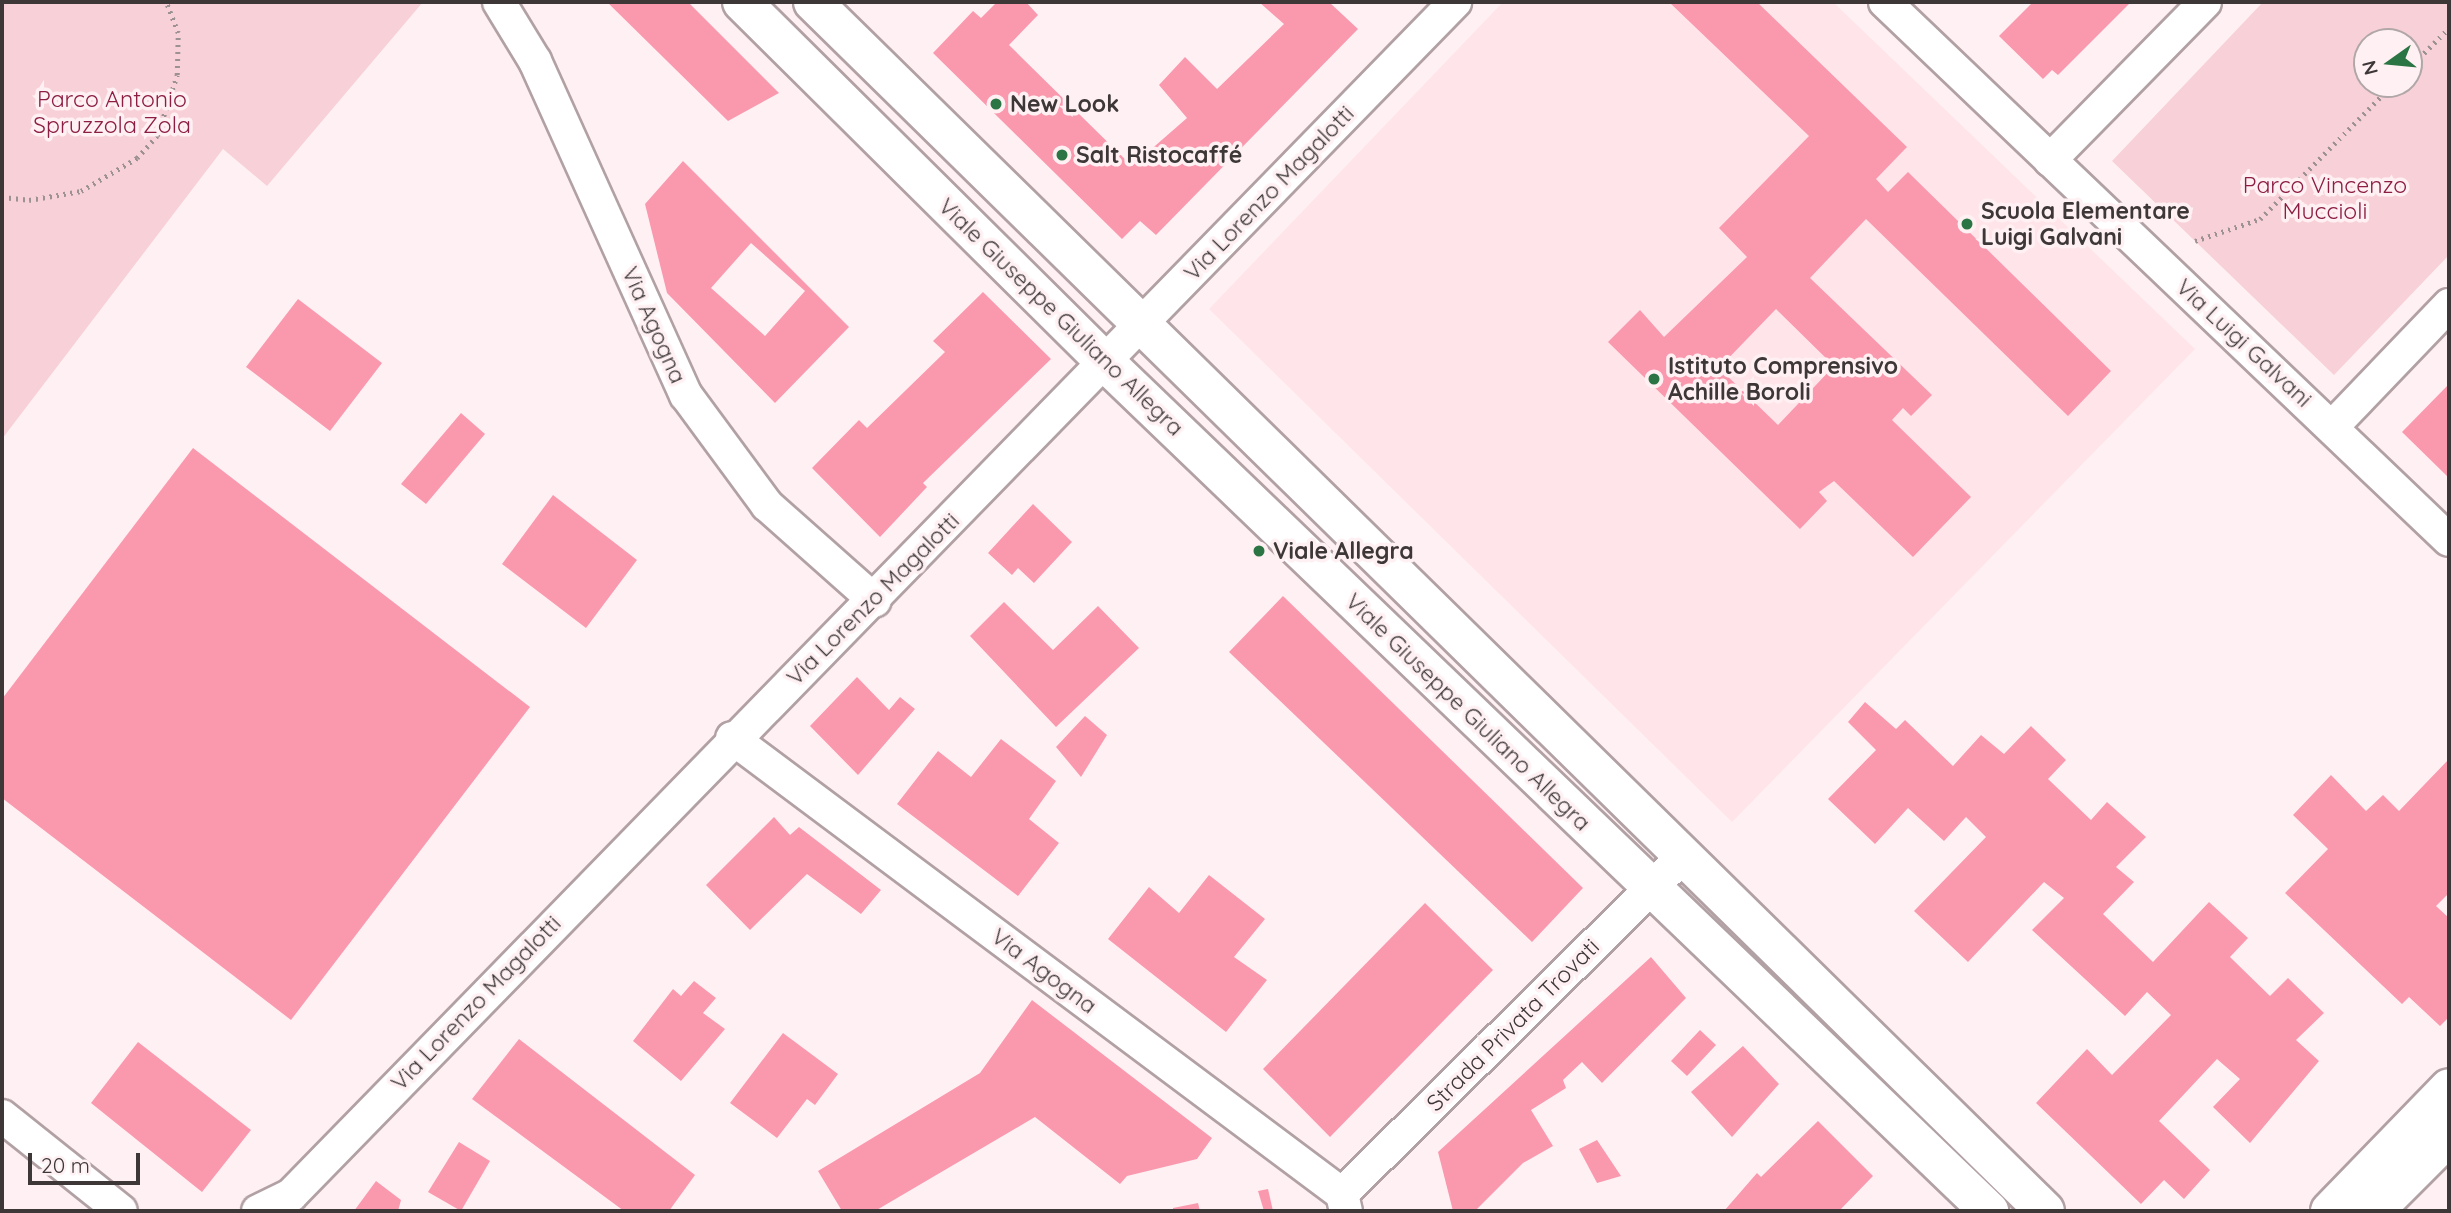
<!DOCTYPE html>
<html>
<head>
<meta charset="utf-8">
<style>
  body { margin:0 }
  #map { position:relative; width:2451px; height:1213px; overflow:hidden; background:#fff1f3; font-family:Quicksand,sans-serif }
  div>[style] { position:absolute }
  .built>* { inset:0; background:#ffe4e9 }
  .green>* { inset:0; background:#f8d0d8 }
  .building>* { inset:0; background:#fa99ae }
  .path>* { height:4.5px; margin-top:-2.25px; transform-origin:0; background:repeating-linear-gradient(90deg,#9c9293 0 2px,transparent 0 7px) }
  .roads { filter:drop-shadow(2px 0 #b2a1a4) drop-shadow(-2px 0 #b2a1a4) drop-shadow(0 2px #b2a1a4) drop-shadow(0 -2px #b2a1a4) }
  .minor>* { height:32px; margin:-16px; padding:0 16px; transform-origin:16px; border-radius:16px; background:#fff }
  .tertiary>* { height:38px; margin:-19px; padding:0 19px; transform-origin:19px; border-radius:19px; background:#fff }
  .dots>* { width:19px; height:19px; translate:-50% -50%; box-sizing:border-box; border:4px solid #fff1f3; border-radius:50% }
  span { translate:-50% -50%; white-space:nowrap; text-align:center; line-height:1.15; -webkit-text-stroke:7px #fff1f3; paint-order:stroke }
  .park-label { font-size:23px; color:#8c1d43 }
  .poi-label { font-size:23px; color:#3d3738; font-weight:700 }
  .left { translate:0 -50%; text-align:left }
  .street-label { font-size:23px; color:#3d3738 }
  .frame { position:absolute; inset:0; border:4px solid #3d3738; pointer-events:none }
  .north { position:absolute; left:2353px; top:28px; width:70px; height:70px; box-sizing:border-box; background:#fff1f3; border:2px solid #b1a7a8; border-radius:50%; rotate:255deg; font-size:19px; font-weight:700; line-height:28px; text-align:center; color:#3d3738 }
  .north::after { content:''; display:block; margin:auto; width:24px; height:32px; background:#2a7543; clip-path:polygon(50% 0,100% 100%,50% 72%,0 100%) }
  .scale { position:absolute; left:28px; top:1153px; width:112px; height:32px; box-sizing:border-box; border:4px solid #3d3738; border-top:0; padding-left:9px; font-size:21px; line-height:24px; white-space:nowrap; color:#3d3738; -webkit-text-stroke:5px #fff1f3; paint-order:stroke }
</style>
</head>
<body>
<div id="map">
  <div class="built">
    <div style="clip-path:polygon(1503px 2px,1833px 2px,2195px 349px,1732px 822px,1209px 309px)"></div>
  </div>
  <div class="green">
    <div style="clip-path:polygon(2px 2px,423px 2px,267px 186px,223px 149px,2px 439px)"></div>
    <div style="clip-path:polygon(evenodd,2263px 2px,2449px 2px,2449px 255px,2334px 375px,2112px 161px,2263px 2px,2409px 42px,2409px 84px,2367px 84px,2367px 42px,2409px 42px)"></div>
  </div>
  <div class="building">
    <div style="clip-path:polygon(607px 2px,688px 2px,779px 93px,728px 121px)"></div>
    <div style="clip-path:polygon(997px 2px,1026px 2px,1038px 15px,1009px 45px,1132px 166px,1187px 118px,1159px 85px,1185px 57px,1217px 89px,1284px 24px,1259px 2px,1329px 2px,1358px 29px,1156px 235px,1140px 221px,1122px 239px,933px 53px,973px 11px,981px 18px)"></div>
    <div style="clip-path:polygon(evenodd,1669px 2px,1757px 2px,1907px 147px,1876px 179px,1888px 192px,1908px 172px,2111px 371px,2068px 416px,1866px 219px,1810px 278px,1932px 395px,1911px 416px,1903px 408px,1892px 420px,1971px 497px,1913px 557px,1834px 481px,1819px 492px,1827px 501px,1800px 529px,1608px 342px,1640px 310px,1664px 337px,1747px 257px,1719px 228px,1809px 136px,1669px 2px,1776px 309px,1834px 366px,1778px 425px,1719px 368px,1776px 309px)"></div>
    <div style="clip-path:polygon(2033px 2px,2131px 2px,2058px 75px,2052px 70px,2043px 79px,1999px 36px)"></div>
    <div style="clip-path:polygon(evenodd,683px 161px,849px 327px,775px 403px,667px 293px,645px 204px,683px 161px,751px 243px,805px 291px,765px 336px,711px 288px,751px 243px)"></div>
    <div style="clip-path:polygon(983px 292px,1051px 359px,923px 483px,927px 487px,880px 537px,812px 468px,859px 420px,867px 428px,945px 352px,933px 341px)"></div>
    <div style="clip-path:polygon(298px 299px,382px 363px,330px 431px,246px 367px)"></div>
    <div style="clip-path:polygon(2449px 384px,2449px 478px,2402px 432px)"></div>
    <div style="clip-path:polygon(461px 413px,485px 434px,426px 504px,401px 484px)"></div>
    <div style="clip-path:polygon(193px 448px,530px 707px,291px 1020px,2px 798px,2px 699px)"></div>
    <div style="clip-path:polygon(553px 495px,637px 560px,586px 628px,502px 564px)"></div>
    <div style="clip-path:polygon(1033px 504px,1072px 542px,1034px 583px,1018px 568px,1012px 575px,988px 553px)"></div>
    <div style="clip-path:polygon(1283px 596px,1583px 888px,1532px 942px,1229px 652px)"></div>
    <div style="clip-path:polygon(1004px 602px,1053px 650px,1098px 606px,1139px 648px,1056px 727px,970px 636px)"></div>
    <div style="clip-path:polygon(857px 677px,889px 710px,900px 697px,915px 709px,858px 775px,810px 726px)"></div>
    <div style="clip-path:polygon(1865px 702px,1896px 729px,1905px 720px,1953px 766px,1981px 735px,2004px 754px,2031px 726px,2066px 760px,2048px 779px,2091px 820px,2107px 802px,2146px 837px,2116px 867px,2134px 882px,2103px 914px,2153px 962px,2209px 902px,2248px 938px,2230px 957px,2270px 996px,2288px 978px,2324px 1013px,2296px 1040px,2319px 1061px,2250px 1143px,2213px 1107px,2240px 1079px,2217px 1059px,2159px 1121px,2210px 1170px,2184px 1199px,2164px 1180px,2141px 1204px,2036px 1103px,2087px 1049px,2112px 1075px,2171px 1015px,2147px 992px,2125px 1016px,2032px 930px,2064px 898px,2044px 882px,1968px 962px,1914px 911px,1986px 837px,1966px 817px,1944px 841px,1908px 808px,1875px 844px,1828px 799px,1876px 750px,1848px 722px)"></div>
    <div style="clip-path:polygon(1085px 716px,1107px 735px,1081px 777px,1056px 747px)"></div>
    <div style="clip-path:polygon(1001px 739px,1056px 781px,1029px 819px,1059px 843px,1018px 896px,897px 804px,938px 751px,971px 777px)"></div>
    <div style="clip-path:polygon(2449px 759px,2449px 893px,2436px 906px,2449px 918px,2449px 1017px,2440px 1026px,2409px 997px,2402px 1004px,2285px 893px,2328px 849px,2293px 815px,2331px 775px,2366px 811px,2383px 795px,2399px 811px)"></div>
    <div style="clip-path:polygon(774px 817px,790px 835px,799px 827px,881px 890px,861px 914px,807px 874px,750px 930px,706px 885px)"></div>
    <div style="clip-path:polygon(1209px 875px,1265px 919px,1234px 957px,1267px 980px,1226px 1032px,1108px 939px,1149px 887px,1179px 913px)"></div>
    <div style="clip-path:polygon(1425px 903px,1493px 970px,1330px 1137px,1263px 1069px)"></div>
    <div style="clip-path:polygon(1651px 957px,1686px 998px,1602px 1083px,1582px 1062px,1563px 1080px,1566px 1088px,1531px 1110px,1553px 1146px,1523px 1163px,1475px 1211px,1453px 1211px,1438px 1152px)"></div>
    <div style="clip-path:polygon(694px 981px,716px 998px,703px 1013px,725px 1029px,681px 1081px,633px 1041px,673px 989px,681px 996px)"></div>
    <div style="clip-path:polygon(1032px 1000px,1212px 1138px,1197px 1159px,1127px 1176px,1120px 1184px,1035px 1117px,875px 1211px,842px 1211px,818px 1171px,980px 1073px)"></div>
    <div style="clip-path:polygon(1700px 1030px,1716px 1045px,1687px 1076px,1671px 1061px)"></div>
    <div style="clip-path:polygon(783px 1033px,838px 1074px,815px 1105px,807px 1099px,777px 1138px,730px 1103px)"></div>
    <div style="clip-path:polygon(519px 1039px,695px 1175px,669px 1211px,624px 1211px,472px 1099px)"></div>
    <div style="clip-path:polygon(138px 1042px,251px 1130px,202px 1192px,91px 1103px)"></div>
    <div style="clip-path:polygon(1743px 1046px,1779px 1084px,1732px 1137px,1691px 1092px)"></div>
    <div style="clip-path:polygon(1818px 1121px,1873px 1176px,1839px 1211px,1724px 1211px,1757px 1173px,1761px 1177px)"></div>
    <div style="clip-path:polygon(1597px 1140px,1621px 1176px,1597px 1183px,1579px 1149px)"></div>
    <div style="clip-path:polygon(459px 1142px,490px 1161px,461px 1211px,428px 1192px)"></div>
    <div style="clip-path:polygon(376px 1181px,401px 1200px,398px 1211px,354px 1211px)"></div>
    <div style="clip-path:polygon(1268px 1189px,1273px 1211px,1264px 1211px,1258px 1191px)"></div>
    <div style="clip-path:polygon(1198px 1203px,1200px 1211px,1173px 1211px,1173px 1208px)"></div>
  </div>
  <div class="path">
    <div style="left:2409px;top:68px;width:57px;rotate:-45deg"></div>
    <div style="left:2px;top:197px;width:27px;rotate:6deg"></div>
    <div style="left:29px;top:200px;width:53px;rotate:-9.8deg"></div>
    <div style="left:81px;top:191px;width:65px;rotate:-30.5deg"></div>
    <div style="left:137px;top:158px;width:30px;rotate:-48deg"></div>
    <div style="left:157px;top:136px;width:64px;rotate:-71.8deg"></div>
    <div style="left:177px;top:75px;width:42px;rotate:-88.6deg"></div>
    <div style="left:178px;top:33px;width:33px;rotate:-111deg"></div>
    <div style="left:2195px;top:241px;width:69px;rotate:-18.7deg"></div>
    <div style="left:2260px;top:219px;width:190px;rotate:-45.4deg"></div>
  </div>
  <div class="roads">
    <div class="minor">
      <div style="left:499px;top:2px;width:69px;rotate:58.6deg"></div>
      <div style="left:535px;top:61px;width:367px;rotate:65.7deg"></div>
      <div style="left:686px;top:395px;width:137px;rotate:53.6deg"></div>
      <div style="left:767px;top:505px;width:144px;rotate:41.6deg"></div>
      <div style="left:1885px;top:2px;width:779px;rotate:43.65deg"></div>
      <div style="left:2050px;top:160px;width:221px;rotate:-45.5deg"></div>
      <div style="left:2332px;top:427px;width:169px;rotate:-46.2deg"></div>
      <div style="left:732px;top:738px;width:762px;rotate:36.78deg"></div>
      <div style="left:1342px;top:1194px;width:17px;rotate:77deg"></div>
      <div style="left:2px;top:1116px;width:152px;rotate:38.6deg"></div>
      <div style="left:1342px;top:1194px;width:481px;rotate:-44.7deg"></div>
      <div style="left:258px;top:1211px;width:37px;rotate:-26deg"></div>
      <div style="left:291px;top:1195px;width:1667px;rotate:-45.7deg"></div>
    </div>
    <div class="tertiary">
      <div style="left:742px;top:2px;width:511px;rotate:44.76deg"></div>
      <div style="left:1105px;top:362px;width:1226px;rotate:43.84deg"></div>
      <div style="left:813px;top:2px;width:1726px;rotate:44.46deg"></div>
      <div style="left:2330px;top:1211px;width:171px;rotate:-45.9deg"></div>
      <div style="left:2374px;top:1211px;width:106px;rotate:-45deg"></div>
    </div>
  </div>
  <div class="dots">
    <div style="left:996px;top:104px;background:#2a7543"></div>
    <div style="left:1062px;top:155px;background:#2a7543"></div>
    <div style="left:1967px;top:224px;background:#2a7543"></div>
    <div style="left:1654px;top:379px;background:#2a7543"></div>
    <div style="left:1259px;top:551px;background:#2a7543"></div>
  </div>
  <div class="park-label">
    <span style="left:112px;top:112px">Parco Antonio<br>Spruzzola Zola</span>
    <span style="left:2325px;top:198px">Parco Vincenzo<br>Muccioli</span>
  </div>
  <div class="poi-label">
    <span class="left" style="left:1010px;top:104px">New Look</span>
    <span class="left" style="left:1076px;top:155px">Salt Ristocaffé</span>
    <span class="left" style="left:1981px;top:224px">Scuola Elementare<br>Luigi Galvani</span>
    <span class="left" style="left:1668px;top:379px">Istituto Comprensivo<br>Achille Boroli</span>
    <span class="left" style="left:1273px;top:551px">Viale Allegra</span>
  </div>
  <div class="street-label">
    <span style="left:1269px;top:193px;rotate:-46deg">Via Lorenzo Magalotti</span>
    <span style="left:1061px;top:317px;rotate:44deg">Viale Giuseppe Giuliano Allegra</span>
    <span style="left:654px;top:325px;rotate:66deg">Via Agogna</span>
    <span style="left:2244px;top:343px;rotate:43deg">Via Luigi Galvani</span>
    <span style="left:873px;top:599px;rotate:-45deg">Via Lorenzo Magalotti</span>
    <span style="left:1468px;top:712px;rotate:44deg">Viale Giuseppe Giuliano Allegra</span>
    <span style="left:1044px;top:971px;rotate:37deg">Via Agogna</span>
    <span style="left:476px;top:1003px;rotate:-46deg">Via Lorenzo Magalotti</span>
    <span style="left:1513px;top:1025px;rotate:-45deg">Strada Privata Trovati</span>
  </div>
  <div class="frame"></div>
  <div class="north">N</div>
  <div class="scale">20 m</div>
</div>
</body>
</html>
